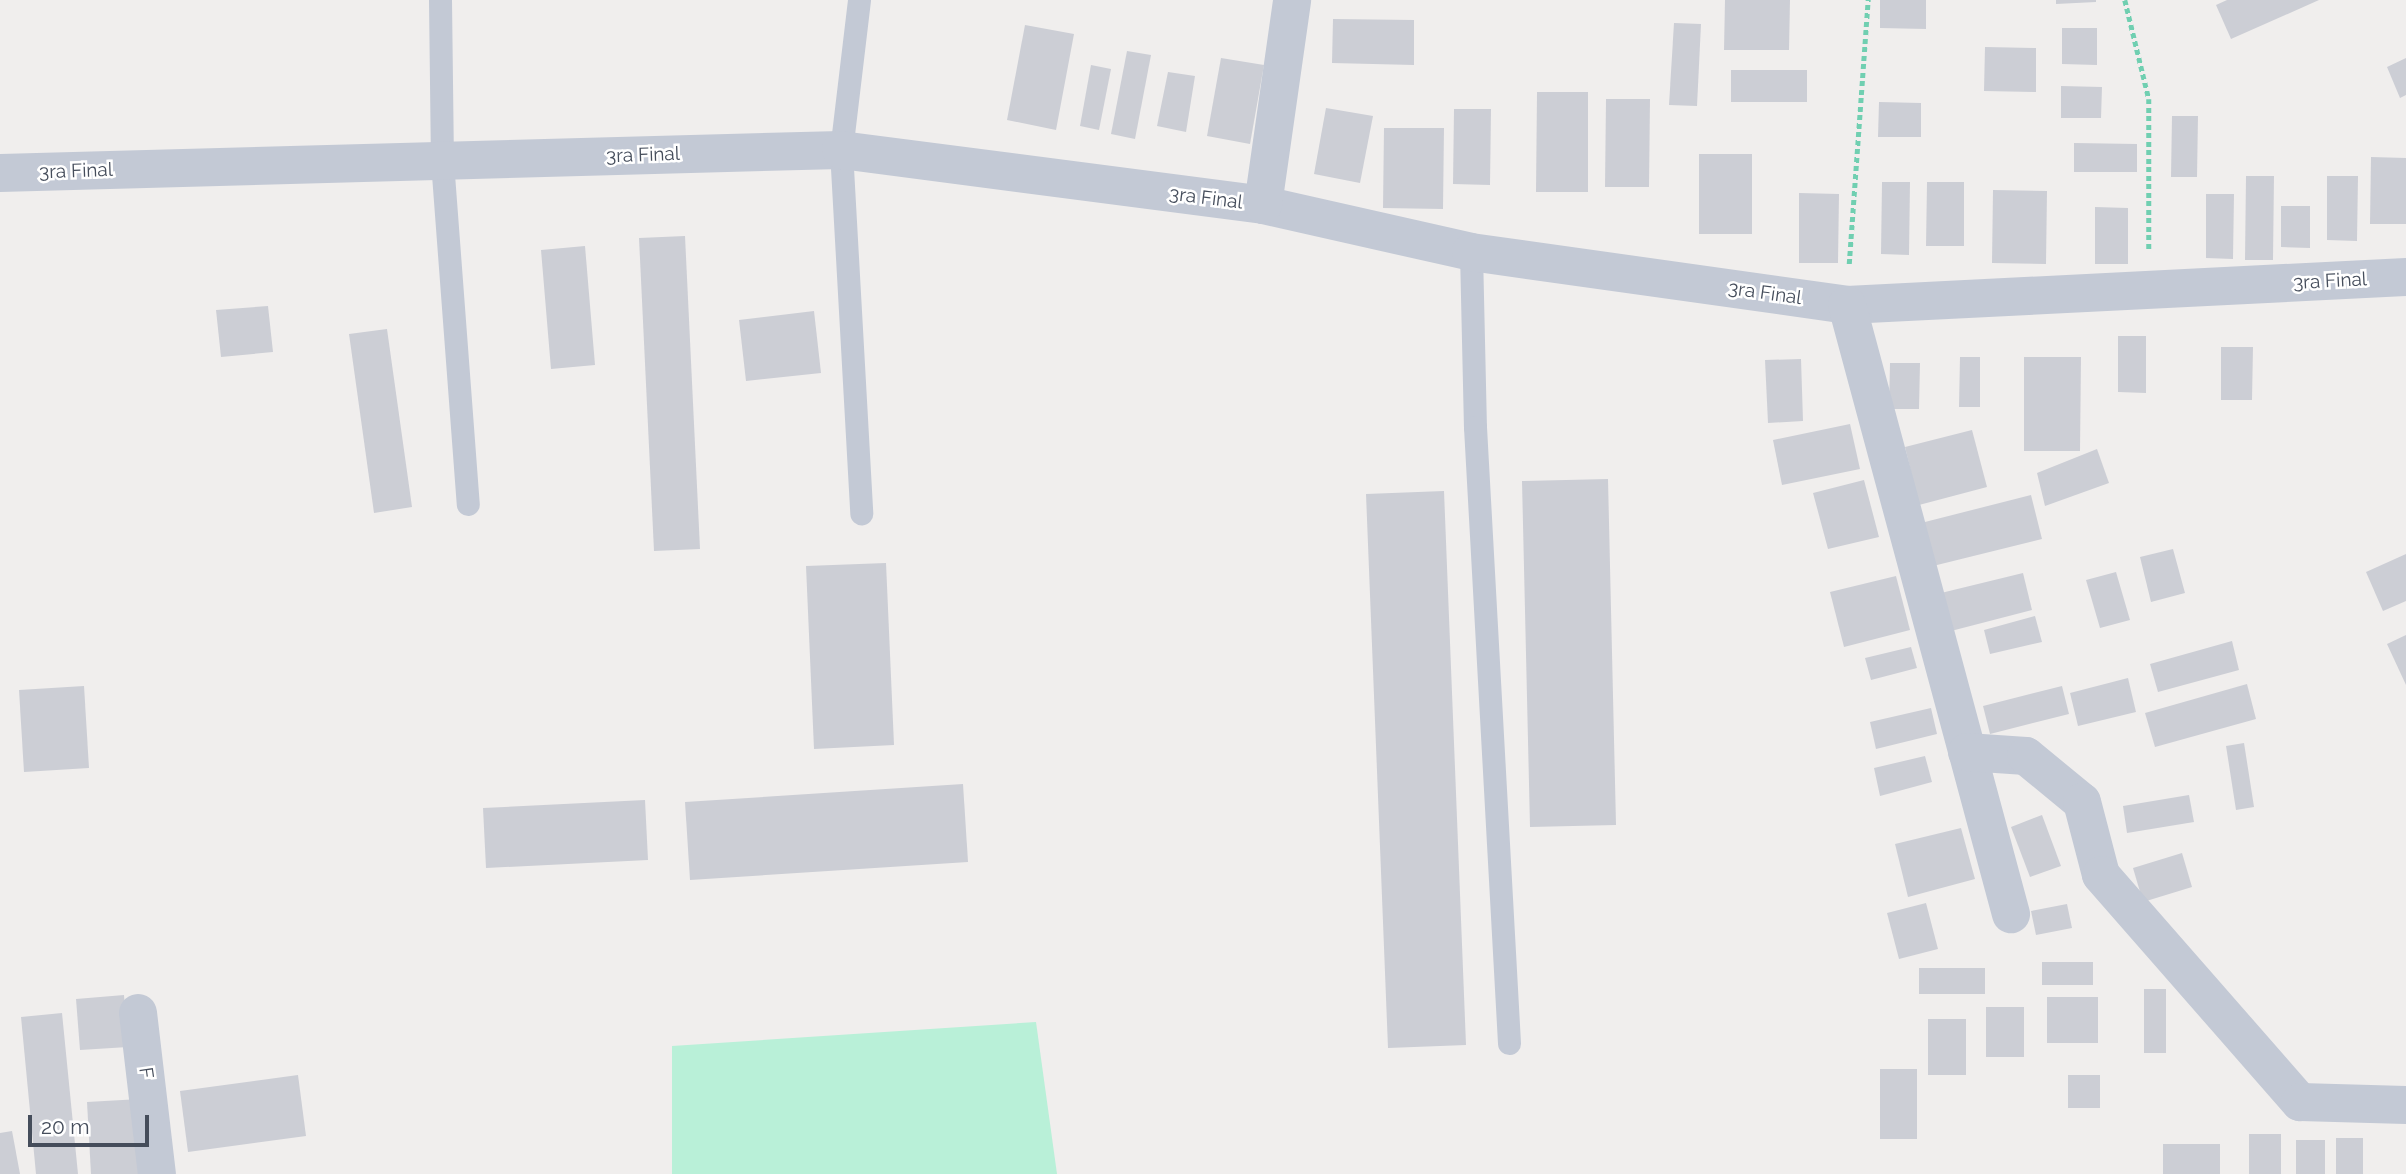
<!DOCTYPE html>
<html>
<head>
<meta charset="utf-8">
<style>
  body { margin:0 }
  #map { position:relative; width:2406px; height:1174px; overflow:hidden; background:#f0eeed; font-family:Raleway,sans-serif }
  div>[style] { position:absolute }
  .green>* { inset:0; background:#b9f0d8 }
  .building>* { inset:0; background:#ccced5 }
  .path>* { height:4.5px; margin-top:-2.25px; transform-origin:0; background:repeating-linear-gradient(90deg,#70cfb1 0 5px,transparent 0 8.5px) }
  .service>* { height:23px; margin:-11.5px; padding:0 11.5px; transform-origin:11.5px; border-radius:11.5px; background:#c3c9d5 }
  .minor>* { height:38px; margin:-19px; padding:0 19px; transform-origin:19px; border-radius:19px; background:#c3c9d5 }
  span { translate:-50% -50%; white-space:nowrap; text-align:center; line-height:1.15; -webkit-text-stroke:5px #fff; paint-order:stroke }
  .street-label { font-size:19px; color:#454d5b }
  .scale { position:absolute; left:28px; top:1115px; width:121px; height:32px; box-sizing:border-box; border:4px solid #454d5b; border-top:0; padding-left:9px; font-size:21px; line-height:24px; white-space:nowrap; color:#454d5b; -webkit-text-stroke:5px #fff; paint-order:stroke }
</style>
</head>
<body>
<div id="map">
  <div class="green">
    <div style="clip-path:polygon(1036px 1022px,1057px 1174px,672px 1174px,672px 1046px)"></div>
  </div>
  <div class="building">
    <div style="clip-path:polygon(1725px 0,1790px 0,1789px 50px,1724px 50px)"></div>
    <div style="clip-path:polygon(1880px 0,1926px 0,1926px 29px,1880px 28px)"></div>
    <div style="clip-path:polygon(2056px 0,2096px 0,2096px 2px,2056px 4px)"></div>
    <div style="clip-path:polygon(2227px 0,2319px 0,2231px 39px,2216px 5px)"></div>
    <div style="clip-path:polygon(1333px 19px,1414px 20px,1414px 65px,1332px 63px)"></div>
    <div style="clip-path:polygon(1674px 23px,1701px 24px,1697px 106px,1669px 105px)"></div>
    <div style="clip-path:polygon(1025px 25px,1074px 34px,1056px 130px,1007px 120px)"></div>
    <div style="clip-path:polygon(2062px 28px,2097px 28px,2097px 65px,2062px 64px)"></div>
    <div style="clip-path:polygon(1985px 47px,2036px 48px,2036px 92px,1984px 91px)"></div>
    <div style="clip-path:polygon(1127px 51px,1151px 55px,1135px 139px,1111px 134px)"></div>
    <div style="clip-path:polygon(1221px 58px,1264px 65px,1250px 144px,1207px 136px)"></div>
    <div style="clip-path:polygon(2406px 58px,2406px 95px,2400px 98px,2387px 67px)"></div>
    <div style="clip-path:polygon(1091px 65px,1111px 69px,1099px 130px,1080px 126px)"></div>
    <div style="clip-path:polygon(1731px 70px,1807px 70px,1807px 102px,1731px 102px)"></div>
    <div style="clip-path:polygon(1168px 72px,1195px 76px,1186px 132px,1157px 126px)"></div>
    <div style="clip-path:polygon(2061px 86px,2102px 87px,2101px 118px,2061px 118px)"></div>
    <div style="clip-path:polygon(1537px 92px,1588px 92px,1588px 192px,1536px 192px)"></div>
    <div style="clip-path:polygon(1606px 99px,1650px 99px,1649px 187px,1605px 187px)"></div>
    <div style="clip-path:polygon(1879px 102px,1921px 103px,1921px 137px,1878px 137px)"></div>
    <div style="clip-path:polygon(1326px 108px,1373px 116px,1360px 183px,1314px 174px)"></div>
    <div style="clip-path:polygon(1454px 109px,1491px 109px,1490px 185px,1453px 184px)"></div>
    <div style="clip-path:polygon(2172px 116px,2198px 116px,2197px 177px,2171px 177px)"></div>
    <div style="clip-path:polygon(1384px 128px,1444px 128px,1443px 209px,1383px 208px)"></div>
    <div style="clip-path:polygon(2074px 143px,2137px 144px,2137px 172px,2074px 172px)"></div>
    <div style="clip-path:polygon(1699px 154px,1752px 154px,1752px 234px,1699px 234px)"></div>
    <div style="clip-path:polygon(2371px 157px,2406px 158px,2406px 224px,2370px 224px)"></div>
    <div style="clip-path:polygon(2246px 176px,2274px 176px,2273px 260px,2245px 260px)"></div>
    <div style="clip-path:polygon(2327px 176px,2358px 176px,2357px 241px,2327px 240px)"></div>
    <div style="clip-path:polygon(1882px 182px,1910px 182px,1909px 255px,1881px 254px)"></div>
    <div style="clip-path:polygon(1927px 182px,1964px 182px,1964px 246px,1926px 246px)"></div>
    <div style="clip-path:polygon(1993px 190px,2047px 191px,2046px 264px,1992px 263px)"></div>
    <div style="clip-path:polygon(1799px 193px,1839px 194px,1838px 263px,1799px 263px)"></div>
    <div style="clip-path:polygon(2206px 194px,2234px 194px,2233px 259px,2206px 258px)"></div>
    <div style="clip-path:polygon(2281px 206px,2310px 206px,2310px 248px,2281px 247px)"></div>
    <div style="clip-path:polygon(2095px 207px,2128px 208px,2128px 264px,2095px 264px)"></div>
    <div style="clip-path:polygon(685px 236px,700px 549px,654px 551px,639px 238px)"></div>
    <div style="clip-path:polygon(585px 246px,595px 365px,551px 369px,541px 250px)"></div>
    <div style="clip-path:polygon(268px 306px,273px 352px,221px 357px,216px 310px)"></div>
    <div style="clip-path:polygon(814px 311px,821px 373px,746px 381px,739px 320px)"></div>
    <div style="clip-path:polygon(387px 329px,412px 507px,374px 513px,349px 334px)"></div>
    <div style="clip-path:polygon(2118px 336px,2146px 336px,2146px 393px,2118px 392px)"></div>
    <div style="clip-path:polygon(2221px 347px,2253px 347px,2252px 400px,2221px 400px)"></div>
    <div style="clip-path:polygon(1960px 357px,1980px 357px,1980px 407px,1959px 407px)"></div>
    <div style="clip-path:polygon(2024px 357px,2081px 357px,2080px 451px,2024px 451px)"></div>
    <div style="clip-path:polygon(1801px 359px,1803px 421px,1768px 423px,1765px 360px)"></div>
    <div style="clip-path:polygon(1890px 363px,1920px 363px,1919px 409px,1889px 409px)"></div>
    <div style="clip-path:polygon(1850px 424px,1860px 469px,1782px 485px,1773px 440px)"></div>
    <div style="clip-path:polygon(1972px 430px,1987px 487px,1919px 505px,1905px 447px)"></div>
    <div style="clip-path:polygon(2097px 449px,2109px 483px,2045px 506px,2037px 473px)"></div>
    <div style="clip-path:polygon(1608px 479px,1616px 825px,1530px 827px,1522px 481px)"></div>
    <div style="clip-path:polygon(1864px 480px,1879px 537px,1828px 549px,1813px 493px)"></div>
    <div style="clip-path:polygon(1444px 491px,1466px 1045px,1388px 1048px,1366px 494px)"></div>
    <div style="clip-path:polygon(2031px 495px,2042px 539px,1933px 566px,1921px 523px)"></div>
    <div style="clip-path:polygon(2173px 549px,2185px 593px,2151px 602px,2140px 557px)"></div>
    <div style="clip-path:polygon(2406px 554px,2406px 601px,2383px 611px,2366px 572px)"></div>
    <div style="clip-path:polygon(886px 563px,894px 745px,814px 749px,806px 566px)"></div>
    <div style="clip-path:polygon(2116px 572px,2130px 620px,2100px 628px,2086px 580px)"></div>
    <div style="clip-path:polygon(2023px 573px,2032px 610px,1951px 631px,1941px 593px)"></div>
    <div style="clip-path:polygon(1896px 576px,1910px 630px,1844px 647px,1830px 592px)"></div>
    <div style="clip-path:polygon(2035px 616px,2042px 642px,1990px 654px,1984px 630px)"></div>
    <div style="clip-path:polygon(2406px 635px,2406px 685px,2387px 644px)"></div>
    <div style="clip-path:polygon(2232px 641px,2239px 670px,2158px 692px,2150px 664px)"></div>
    <div style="clip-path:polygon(1911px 647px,1917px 668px,1871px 680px,1865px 658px)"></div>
    <div style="clip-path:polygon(2128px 678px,2136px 712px,2078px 726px,2070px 693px)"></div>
    <div style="clip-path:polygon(2247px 684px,2256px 719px,2155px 747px,2145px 713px)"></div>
    <div style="clip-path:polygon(84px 686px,89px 768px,24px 772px,19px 690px)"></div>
    <div style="clip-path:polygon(2062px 686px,2069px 714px,1990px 734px,1983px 706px)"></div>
    <div style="clip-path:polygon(1931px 708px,1937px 734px,1876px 749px,1870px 722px)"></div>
    <div style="clip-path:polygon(2244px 743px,2254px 807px,2236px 810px,2226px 746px)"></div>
    <div style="clip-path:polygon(1925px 756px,1932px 782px,1880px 796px,1874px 768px)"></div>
    <div style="clip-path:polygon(963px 784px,968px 862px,690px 880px,685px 802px)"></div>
    <div style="clip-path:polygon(2189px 795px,2194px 822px,2127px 833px,2123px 806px)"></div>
    <div style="clip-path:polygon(645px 800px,648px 860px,486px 868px,483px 808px)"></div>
    <div style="clip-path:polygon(2042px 815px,2061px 866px,2030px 877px,2011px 827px)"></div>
    <div style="clip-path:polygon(1961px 828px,1975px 879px,1908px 897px,1895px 844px)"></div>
    <div style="clip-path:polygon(2182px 853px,2192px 887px,2143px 902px,2133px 868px)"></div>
    <div style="clip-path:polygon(1926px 903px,1938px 949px,1899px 959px,1887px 913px)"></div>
    <div style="clip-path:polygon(2067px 904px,2072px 928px,2036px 935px,2031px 911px)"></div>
    <div style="clip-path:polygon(2042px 962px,2093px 962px,2093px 985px,2042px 985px)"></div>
    <div style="clip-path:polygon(1919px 968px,1985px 968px,1985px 994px,1919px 994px)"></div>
    <div style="clip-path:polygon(2144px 989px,2166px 989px,2166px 1053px,2144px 1053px)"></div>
    <div style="clip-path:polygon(124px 995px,128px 1047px,80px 1050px,76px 999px)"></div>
    <div style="clip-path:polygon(2047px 997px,2098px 997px,2098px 1043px,2047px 1043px)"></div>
    <div style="clip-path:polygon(1986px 1007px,2024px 1007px,2024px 1057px,1986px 1057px)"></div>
    <div style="clip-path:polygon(62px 1013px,78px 1174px,36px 1174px,21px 1017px)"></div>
    <div style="clip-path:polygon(1928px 1019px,1966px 1019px,1966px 1075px,1928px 1075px)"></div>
    <div style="clip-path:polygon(1880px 1069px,1917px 1069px,1917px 1139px,1880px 1139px)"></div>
    <div style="clip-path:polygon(298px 1075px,306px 1136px,188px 1152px,180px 1091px)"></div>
    <div style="clip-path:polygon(2068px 1075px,2100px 1075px,2100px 1108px,2068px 1108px)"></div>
    <div style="clip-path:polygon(140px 1099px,145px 1174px,91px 1174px,87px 1102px)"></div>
    <div style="clip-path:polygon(12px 1131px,20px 1174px,0 1174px,0 1133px)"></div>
    <div style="clip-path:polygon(2249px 1134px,2281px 1134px,2281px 1174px,2249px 1174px)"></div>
    <div style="clip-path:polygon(2336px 1138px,2363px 1138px,2363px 1174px,2336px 1174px)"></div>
    <div style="clip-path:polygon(2296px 1140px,2325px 1140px,2325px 1174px,2296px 1174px)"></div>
    <div style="clip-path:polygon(2163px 1144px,2220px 1144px,2220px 1174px,2163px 1174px)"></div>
  </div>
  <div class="path">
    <div style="left:2125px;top:0;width:102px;rotate:76.4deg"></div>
    <div style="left:2149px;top:99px;width:152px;rotate:90deg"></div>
    <div style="left:1849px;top:264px;width:265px;rotate:-85.9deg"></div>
  </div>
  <div class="service">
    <div style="left:440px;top:0;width:161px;rotate:89.3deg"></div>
    <div style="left:442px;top:161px;width:344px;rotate:85.7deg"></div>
    <div style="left:859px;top:0;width:151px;rotate:96.8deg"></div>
    <div style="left:841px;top:150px;width:364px;rotate:86.8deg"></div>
    <div style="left:1471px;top:252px;width:175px;rotate:88.7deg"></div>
    <div style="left:1475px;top:427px;width:617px;rotate:86.84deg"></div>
  </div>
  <div class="minor">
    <div style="left:0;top:173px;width:841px;rotate:-1.57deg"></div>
    <div style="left:841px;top:150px;width:426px;rotate:7.4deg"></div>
    <div style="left:1263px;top:205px;width:213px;rotate:12.7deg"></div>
    <div style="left:1471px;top:252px;width:380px;rotate:8deg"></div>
    <div style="left:1847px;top:305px;width:560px;rotate:-2.87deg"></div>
    <div style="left:1263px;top:205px;width:207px;rotate:-81.9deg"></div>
    <div style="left:1847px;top:305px;width:631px;rotate:74.93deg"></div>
    <div style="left:1967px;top:752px;width:59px;rotate:3.9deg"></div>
    <div style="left:2026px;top:756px;width:72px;rotate:39.4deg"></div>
    <div style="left:2082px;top:802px;width:75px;rotate:75.4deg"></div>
    <div style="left:2101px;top:875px;width:302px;rotate:48.8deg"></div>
    <div style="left:2300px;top:1102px;width:106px;rotate:1.6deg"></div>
    <div style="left:138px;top:1013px;width:162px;rotate:83.3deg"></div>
  </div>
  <div class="street-label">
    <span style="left:643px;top:155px;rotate:-2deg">3ra Final</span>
    <span style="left:76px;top:171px;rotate:-2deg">3ra Final</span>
    <span style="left:1206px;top:198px;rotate:7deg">3ra Final</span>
    <span style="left:2330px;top:281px;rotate:-3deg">3ra Final</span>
    <span style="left:1765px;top:293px;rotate:8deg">3ra Final</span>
    <span style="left:146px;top:1073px;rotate:82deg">F</span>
  </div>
  <div class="scale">20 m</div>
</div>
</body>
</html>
